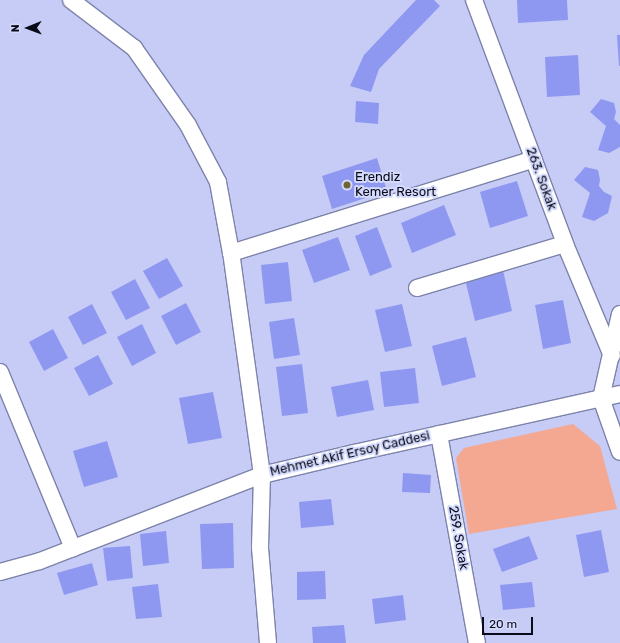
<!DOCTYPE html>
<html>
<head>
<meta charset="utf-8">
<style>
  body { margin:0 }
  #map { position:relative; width:620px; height:643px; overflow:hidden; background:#c6ccf6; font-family:Rubik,sans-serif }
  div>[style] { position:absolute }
  .green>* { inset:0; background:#f4a891 }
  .building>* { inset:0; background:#8f98f1 }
  .roads { filter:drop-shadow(1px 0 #7d83aa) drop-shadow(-1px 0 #7d83aa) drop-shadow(0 1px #7d83aa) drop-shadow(0 -1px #7d83aa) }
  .minor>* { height:16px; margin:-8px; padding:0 8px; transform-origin:8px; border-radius:8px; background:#fff }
  .dots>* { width:11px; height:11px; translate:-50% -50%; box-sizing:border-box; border:2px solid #d4dafc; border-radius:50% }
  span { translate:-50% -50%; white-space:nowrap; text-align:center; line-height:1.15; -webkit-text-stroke:4px #d4dafc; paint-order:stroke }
  .poi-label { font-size:13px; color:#0a0b19 }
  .left { translate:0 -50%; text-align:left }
  .street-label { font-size:13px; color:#0a0b19 }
  .north { position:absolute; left:8px; top:8px; width:40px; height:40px; -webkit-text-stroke:3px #d4dafc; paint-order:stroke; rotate:269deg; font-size:11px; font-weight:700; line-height:16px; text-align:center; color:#0a0b19 }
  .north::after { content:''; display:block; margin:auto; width:14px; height:18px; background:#0a0b19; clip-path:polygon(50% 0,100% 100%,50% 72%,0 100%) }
  .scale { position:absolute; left:482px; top:617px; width:51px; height:18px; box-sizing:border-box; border:2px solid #0a0b19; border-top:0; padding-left:5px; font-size:12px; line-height:14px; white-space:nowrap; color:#0a0b19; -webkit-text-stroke:3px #d4dafc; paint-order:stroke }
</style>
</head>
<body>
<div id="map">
  <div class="green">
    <div style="clip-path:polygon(573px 424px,600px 446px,617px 509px,469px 534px,456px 458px,464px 448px)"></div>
  </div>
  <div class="building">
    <div style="clip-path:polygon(416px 0,434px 0,440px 6px,379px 69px,371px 92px,350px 86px,364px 55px)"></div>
    <div style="clip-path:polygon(517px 0,567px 0,568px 20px,518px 23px)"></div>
    <div style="clip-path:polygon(617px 35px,620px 35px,620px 66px,619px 66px)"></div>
    <div style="clip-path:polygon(578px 55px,580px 95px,547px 97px,545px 57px)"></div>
    <div style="clip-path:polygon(601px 99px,614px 103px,616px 112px,614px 119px,620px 125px,620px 147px,609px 153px,598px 150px,606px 126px,590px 112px)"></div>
    <div style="clip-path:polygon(356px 101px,379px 103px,378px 124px,355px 122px)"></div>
    <div style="clip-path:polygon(377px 158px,387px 191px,332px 209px,322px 176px)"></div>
    <div style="clip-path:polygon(585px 167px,598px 170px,600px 180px,599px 186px,604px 192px,612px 196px,608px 213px,594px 221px,582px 217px,590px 193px,574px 180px)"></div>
    <div style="clip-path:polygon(517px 181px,528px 216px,490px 228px,480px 192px)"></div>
    <div style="clip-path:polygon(444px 205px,456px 235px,412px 253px,401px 223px)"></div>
    <div style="clip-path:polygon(377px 227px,392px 267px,370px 276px,355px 236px)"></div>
    <div style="clip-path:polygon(338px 237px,350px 270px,314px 283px,302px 250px)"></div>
    <div style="clip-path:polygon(167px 258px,183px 286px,159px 299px,143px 271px)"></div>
    <div style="clip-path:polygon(288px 262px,292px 301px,265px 304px,261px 265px)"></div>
    <div style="clip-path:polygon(503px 270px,512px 311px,475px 321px,465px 279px)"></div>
    <div style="clip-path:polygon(135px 279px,150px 308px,126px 320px,111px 292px)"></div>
    <div style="clip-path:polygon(563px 300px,571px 343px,543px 349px,535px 305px)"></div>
    <div style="clip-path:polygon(186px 303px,201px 332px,176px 345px,161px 316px)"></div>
    <div style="clip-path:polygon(92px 304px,107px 333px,83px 345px,68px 317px)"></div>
    <div style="clip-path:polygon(402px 304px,412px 346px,385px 352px,375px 310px)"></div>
    <div style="clip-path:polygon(294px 318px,300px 355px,274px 359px,269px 322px)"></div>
    <div style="clip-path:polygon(142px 324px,156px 353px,132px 366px,117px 337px)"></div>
    <div style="clip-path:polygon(53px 329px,68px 358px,44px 371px,29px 342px)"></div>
    <div style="clip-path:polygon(466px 337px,476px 377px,442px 386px,432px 346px)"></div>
    <div style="clip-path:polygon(98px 355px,113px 384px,89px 396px,74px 368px)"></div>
    <div style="clip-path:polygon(302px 364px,308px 413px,282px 416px,276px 367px)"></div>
    <div style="clip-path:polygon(415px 368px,419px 403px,384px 407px,380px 372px)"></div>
    <div style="clip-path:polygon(368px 380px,374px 410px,337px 417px,331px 387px)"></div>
    <div style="clip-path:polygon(213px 392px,222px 438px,188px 444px,179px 398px)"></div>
    <div style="clip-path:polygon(107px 441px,118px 477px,84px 487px,73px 451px)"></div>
    <div style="clip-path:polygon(403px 473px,431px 475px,430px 493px,402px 492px)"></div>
    <div style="clip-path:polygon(331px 499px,334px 525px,301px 528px,299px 502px)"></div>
    <div style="clip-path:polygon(233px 523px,234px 568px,202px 569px,200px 524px)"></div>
    <div style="clip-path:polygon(601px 530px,609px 572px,584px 577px,576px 535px)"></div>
    <div style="clip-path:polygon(166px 531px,169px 563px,143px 566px,140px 534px)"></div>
    <div style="clip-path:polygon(529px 536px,538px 559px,502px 572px,493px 549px)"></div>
    <div style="clip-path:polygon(130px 546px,133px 578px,107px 581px,103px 548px)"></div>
    <div style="clip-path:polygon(92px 563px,98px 585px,64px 595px,57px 573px)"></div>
    <div style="clip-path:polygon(325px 571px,326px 599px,297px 600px,297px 572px)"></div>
    <div style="clip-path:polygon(532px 582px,535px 607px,503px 610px,500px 585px)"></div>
    <div style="clip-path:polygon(158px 584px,162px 617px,136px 619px,132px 587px)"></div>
    <div style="clip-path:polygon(403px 595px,406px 620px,375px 624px,372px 599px)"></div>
    <div style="clip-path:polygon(344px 625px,346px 643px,313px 643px,312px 627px)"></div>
  </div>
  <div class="roads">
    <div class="minor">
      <div style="left:474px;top:0;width:260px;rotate:69.5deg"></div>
      <div style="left:565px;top:244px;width:121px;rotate:67.2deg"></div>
      <div style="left:231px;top:253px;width:317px;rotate:-17.2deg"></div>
      <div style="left:417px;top:288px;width:154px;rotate:-16.6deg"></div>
      <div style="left:620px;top:314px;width:86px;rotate:102.7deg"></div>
      <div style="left:601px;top:398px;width:57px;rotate:70.6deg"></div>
      <div style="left:0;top:372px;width:191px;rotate:67.5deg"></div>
      <div style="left:439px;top:434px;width:212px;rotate:79.7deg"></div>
      <div style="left:0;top:572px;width:41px;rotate:-15.4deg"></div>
      <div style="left:40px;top:561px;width:238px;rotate:-21.2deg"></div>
      <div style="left:262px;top:475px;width:224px;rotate:-97.9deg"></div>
      <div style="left:231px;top:253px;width:72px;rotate:-100.4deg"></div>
      <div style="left:218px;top:182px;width:64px;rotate:-117.8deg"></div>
      <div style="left:188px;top:125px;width:94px;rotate:-125deg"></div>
      <div style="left:134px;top:48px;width:79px;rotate:-142.7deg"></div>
      <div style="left:268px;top:643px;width:96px;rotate:-94.8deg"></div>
      <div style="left:260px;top:547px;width:72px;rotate:-88.4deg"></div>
      <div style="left:262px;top:475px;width:95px;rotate:-13.4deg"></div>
      <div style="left:354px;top:453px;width:272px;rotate:-12.5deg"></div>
    </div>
  </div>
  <div class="dots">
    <div style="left:347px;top:185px;background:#6f6532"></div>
  </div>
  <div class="poi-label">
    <span class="left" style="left:355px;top:185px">Erendiz<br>Kemer Resort</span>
  </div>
  <div class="street-label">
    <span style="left:541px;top:179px;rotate:70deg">263. Sokak</span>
    <span style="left:350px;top:454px;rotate:-13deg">Mehmet Akif Ersoy Caddesi</span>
    <span style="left:458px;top:538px;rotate:80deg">259. Sokak</span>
  </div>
  <div class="north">N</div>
  <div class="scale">20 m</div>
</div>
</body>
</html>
